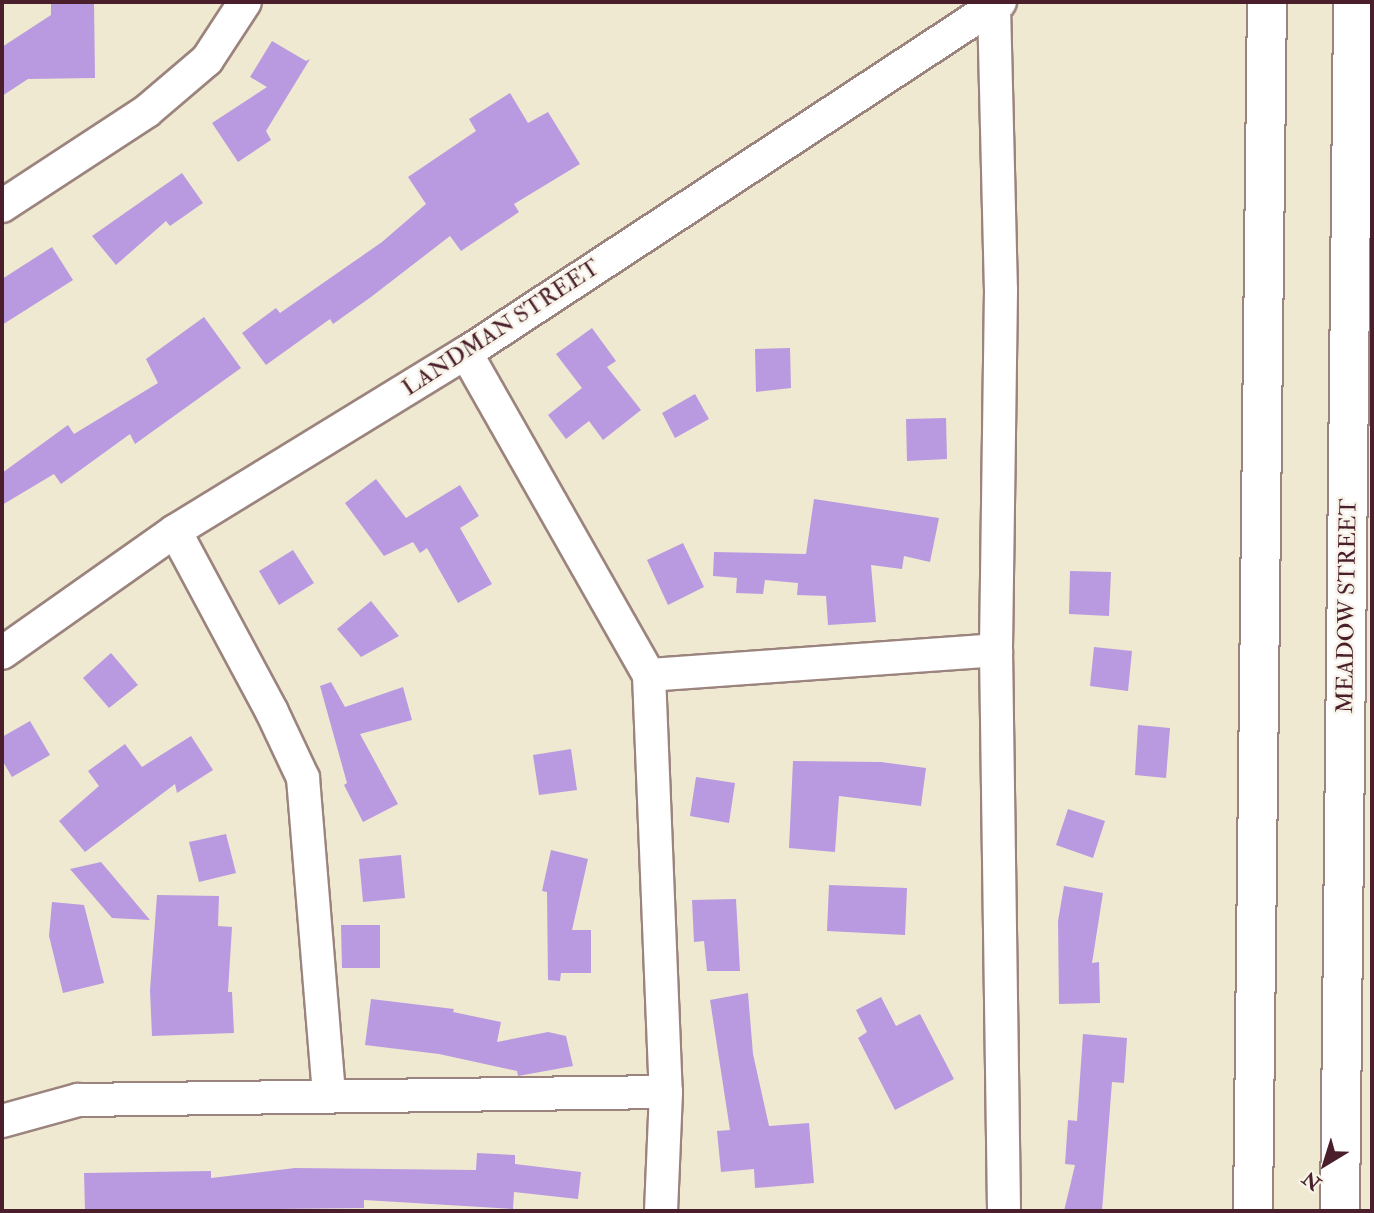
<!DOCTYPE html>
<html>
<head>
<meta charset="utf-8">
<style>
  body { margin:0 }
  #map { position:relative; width:1374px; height:1213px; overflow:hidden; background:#efe9d1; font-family:"IM FELL Double Pica",serif }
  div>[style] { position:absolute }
  .building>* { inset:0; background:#b99ae0 }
  .roads { filter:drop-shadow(2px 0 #9c847e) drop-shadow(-2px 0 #9c847e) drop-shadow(0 2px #9c847e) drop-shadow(0 -2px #9c847e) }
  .minor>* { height:32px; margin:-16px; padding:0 16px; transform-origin:16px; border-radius:16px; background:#fff }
  .tertiary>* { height:38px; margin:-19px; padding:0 19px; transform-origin:19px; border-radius:19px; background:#fff }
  span { translate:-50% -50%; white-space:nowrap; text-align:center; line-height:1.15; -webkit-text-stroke:5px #f7f3e8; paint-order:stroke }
  .street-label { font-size:23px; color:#4a1f2b }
  .frame { position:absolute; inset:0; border:4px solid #4a1f2b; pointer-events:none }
  .north { position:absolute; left:1290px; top:1129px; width:70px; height:70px; -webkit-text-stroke:5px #f7f3e8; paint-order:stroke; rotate:218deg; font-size:19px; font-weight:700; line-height:28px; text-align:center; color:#4a1f2b }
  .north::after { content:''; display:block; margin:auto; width:24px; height:32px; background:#4a1f2b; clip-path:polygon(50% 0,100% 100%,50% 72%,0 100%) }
</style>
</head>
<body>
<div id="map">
  <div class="building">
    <div style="clip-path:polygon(51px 2px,94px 2px,95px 78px,28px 79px,2px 96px,2px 47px,51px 15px)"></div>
    <div style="clip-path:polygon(272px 41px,306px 61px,310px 59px,266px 131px,271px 140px,238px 162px,212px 123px,267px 87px,250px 77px)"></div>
    <div style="clip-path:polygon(510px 93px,528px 123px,548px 112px,580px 164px,514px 204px,519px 212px,461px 251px,450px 236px,371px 297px,333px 324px,330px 319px,266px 365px,242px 333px,276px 308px,280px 313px,382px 242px,426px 204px,408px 177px,476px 131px,469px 119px)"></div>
    <div style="clip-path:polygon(182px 173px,203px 203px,170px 226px,166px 221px,116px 265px,92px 236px)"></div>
    <div style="clip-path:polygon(52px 247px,73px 280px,2px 325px,2px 279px)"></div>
    <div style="clip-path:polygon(204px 317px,241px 368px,135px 444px,130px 434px,61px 484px,54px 474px,2px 505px,2px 473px,68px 425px,74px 434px,158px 383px,146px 359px)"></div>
    <div style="clip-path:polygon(592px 328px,616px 361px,607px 367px,641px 410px,603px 440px,589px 421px,566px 439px,548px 415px,582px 388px,556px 354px)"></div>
    <div style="clip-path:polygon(790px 348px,791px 388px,756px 392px,755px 349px)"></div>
    <div style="clip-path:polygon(695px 394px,709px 419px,675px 438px,662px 413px)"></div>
    <div style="clip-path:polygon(946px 418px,947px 459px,907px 461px,906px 419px)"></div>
    <div style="clip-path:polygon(376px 479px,406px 518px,460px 485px,479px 516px,460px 528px,492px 584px,458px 603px,427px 548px,420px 553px,413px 542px,384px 556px,345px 503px)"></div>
    <div style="clip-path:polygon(814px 499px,939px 518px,930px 562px,904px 556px,902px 569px,871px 565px,876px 622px,828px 625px,826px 596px,797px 595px,798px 583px,765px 580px,763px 594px,736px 593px,737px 578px,713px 576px,714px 552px,806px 554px)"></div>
    <div style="clip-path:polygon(683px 543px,704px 587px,668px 605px,647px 560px)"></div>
    <div style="clip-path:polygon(293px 550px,314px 583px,279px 605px,259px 571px)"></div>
    <div style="clip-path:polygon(1070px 571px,1111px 572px,1109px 616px,1069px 614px)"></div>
    <div style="clip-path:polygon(371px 601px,399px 636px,361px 657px,337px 629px)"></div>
    <div style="clip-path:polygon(1094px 647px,1132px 651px,1128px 691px,1090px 686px)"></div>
    <div style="clip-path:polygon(111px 653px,138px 685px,109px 708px,83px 678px)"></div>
    <div style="clip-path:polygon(331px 682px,345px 707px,403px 687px,412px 720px,360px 734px,398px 804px,363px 822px,344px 785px,347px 783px,320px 686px)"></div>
    <div style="clip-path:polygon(30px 721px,50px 755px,12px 777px,2px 760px,2px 737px)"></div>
    <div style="clip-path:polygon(1138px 725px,1170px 728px,1166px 778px,1135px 775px)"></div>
    <div style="clip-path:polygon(191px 736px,213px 770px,177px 793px,175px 784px,85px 852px,59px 821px,99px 786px,88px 771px,125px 744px,142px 767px)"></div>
    <div style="clip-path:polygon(571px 749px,577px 790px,539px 795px,533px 755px)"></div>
    <div style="clip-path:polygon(793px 761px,881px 762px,926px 768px,921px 806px,839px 796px,835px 852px,789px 848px)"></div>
    <div style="clip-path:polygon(696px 777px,735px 783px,729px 823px,690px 816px)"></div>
    <div style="clip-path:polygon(1068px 809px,1105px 821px,1093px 858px,1056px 845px)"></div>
    <div style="clip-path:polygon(226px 834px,236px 873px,199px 882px,189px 842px)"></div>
    <div style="clip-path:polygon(551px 850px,588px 859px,572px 930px,591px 930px,591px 973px,561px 973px,560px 981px,548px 980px,547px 892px,542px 891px)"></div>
    <div style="clip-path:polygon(401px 855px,405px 898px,363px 902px,359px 859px)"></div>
    <div style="clip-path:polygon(101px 862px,150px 920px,112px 918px,70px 869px)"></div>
    <div style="clip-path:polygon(829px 885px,907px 888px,905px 935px,827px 931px)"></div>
    <div style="clip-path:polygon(1064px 886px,1103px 893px,1092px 963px,1099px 962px,1100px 1003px,1059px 1004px,1058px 921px)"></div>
    <div style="clip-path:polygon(157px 895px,219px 896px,218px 926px,232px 927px,228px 992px,232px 992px,234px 1033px,152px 1036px,150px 990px)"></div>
    <div style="clip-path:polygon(736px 899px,740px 971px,707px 971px,704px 941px,694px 942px,692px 900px)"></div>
    <div style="clip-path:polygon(52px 902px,84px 905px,104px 983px,63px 993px,49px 936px)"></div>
    <div style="clip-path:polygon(341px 925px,380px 925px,380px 968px,342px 968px)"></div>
    <div style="clip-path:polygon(748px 993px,753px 1054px,769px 1126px,809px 1123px,814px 1183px,755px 1188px,754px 1169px,721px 1172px,717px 1131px,730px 1130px,710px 1000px)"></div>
    <div style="clip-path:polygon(881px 997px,896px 1026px,920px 1014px,954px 1079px,895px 1110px,858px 1038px,867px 1032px,856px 1010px)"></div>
    <div style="clip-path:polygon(371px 999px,454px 1009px,453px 1012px,501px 1022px,497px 1042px,548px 1032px,566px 1036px,573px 1066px,518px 1076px,517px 1071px,439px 1054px,365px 1045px)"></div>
    <div style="clip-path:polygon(1083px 1034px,1127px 1038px,1124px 1083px,1112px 1082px,1102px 1211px,1064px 1211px,1075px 1165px,1065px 1164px,1068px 1120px,1077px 1121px)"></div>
    <div style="clip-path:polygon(477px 1153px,515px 1155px,515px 1164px,581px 1172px,578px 1199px,514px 1192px,513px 1209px,364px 1200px,364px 1208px,85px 1211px,84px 1173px,211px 1171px,211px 1178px,295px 1168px,476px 1170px)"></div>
  </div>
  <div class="roads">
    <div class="minor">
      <div style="left:994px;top:6px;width:284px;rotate:88.6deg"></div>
      <div style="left:1001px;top:290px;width:360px;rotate:90.8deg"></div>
      <div style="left:996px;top:650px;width:561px;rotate:89.18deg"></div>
      <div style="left:2px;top:206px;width:173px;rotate:-33.2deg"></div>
      <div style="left:147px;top:111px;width:79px;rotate:-40.4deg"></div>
      <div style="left:207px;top:60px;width:69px;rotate:-56.8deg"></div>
      <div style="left:466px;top:353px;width:370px;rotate:60.4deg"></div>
      <div style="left:649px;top:675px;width:417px;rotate:87.7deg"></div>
      <div style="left:666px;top:1092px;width:119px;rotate:92.4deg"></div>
      <div style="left:175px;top:531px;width:205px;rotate:61.8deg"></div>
      <div style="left:272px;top:712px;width:73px;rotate:64.8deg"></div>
      <div style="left:303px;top:778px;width:317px;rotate:85.3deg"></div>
      <div style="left:2px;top:653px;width:212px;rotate:-35.2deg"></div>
      <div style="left:175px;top:531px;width:341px;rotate:-31.5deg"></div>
      <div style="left:466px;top:353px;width:639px;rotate:-33.32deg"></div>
      <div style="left:649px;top:675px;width:348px;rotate:-4.1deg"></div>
      <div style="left:2px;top:1121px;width:79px;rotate:-15.4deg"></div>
      <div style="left:78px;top:1100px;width:588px;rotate:-0.78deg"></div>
    </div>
    <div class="tertiary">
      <div style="left:1253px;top:1211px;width:1209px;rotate:-89.34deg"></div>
      <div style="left:1340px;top:1211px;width:1209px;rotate:-89.38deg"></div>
    </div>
  </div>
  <div class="street-label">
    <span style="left:501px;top:328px;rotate:-33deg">LANDMAN STREET</span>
    <span style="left:1347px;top:606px;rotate:-89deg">MEADOW STREET</span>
  </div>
  <div class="frame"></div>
  <div class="north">N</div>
</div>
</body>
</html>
